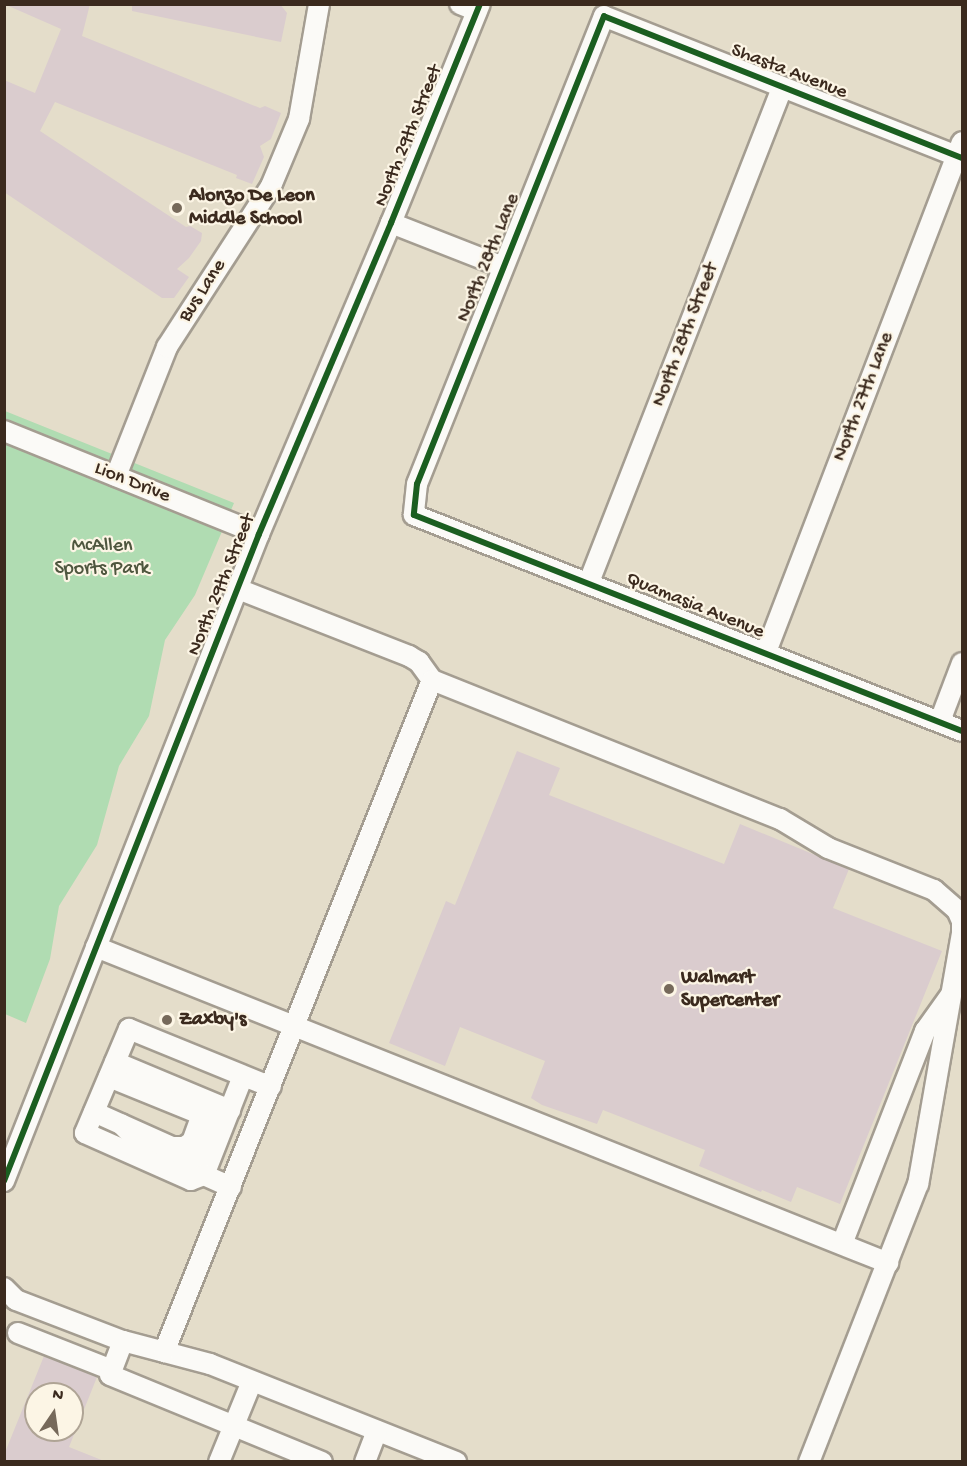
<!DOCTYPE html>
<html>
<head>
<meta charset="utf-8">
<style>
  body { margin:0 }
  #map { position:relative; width:967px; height:1466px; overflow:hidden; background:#e4ddca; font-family:"Gochi Hand",sans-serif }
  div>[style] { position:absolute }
  .green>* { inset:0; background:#b0dcb2 }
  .building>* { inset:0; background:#daccce }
  .roads { filter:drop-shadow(2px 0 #a49d91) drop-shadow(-2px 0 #a49d91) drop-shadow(0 2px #a49d91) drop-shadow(0 -2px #a49d91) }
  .minor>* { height:20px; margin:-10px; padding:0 10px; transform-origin:10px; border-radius:10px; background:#fbfaf7 }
  .cycleway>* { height:6px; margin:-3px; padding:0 3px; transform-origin:3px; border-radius:3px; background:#1b5e20 }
  .dots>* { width:16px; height:16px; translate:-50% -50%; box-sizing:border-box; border:3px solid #fcf5e5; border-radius:50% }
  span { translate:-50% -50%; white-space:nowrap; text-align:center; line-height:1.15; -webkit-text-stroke:4.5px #fcf5e5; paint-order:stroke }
  .street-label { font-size:20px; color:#3b2a1e }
  .poi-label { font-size:20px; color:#3b2a1e; font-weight:700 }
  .left { translate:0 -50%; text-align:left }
  .park-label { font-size:20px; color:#4e563e }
  .frame { position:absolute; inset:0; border:6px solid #3b2a1e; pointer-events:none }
  .north { position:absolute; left:24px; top:1382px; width:60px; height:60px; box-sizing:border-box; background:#fcf5e5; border:2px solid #afa495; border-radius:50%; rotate:13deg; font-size:16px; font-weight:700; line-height:24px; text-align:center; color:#3b2a1e }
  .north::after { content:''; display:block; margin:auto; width:21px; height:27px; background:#76695a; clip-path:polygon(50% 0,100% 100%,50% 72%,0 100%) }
</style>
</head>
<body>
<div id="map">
  <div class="green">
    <div style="clip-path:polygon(5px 411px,234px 503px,195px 595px,165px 640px,149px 716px,119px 766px,97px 845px,59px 906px,50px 959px,26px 1023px,5px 1014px)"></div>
  </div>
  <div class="building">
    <div style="clip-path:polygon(4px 4px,90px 4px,82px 36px,260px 108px,265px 106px,281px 113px,271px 139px,260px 146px,264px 157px,252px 184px,236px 178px,237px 175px,55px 102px,40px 131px,186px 227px,190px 226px,202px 233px,201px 241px,189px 258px,177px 269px,189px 277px,174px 298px,162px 298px,4px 192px,4px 80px,35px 93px,61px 29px)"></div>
    <div style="clip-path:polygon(132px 4px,280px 4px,287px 13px,281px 42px,132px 11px)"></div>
    <div style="clip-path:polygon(517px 751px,560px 768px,549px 795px,724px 864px,740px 824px,849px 869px,833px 908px,942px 951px,840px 1204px,797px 1187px,791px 1202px,762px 1190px,761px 1192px,699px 1166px,705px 1150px,603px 1110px,597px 1124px,542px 1105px,531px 1098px,545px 1061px,460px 1027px,445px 1066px,389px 1043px,446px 901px,455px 905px)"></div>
    <div style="clip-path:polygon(evenodd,44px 1356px,97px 1377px,69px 1447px,104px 1461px,4px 1461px,4px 1455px,44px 1356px,36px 1394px,72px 1394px,72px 1430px,36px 1430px,36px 1394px)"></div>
  </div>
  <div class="roads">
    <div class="minor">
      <div style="left:460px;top:4px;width:18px;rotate:22deg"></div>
      <div style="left:962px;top:158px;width:385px;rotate:-158.4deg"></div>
      <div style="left:604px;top:16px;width:504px;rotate:111.78deg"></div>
      <div style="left:417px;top:484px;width:31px;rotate:96deg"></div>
      <div style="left:414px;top:515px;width:589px;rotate:21.51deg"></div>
      <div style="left:391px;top:223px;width:120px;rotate:21.4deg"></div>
      <div style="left:4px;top:431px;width:275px;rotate:22deg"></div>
      <div style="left:116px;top:476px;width:139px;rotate:-68.4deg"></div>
      <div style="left:167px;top:347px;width:192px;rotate:-57.1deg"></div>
      <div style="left:271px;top:186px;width:73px;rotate:-67.3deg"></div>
      <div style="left:299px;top:119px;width:117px;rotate:-80.1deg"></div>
      <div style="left:589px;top:582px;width:530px;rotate:-68.66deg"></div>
      <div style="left:238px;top:589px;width:184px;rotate:21.4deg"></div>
      <div style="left:409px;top:656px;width:12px;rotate:31deg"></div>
      <div style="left:419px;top:662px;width:22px;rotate:54deg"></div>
      <div style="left:432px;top:680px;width:375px;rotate:21.8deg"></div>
      <div style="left:780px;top:819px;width:56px;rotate:31.1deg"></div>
      <div style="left:828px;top:848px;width:114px;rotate:21.6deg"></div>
      <div style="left:934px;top:890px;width:30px;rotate:41deg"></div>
      <div style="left:957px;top:910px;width:12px;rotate:66deg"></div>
      <div style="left:962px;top:921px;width:12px;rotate:90deg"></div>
      <div style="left:962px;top:933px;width:255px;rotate:99.9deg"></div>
      <div style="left:918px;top:1184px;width:299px;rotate:111.4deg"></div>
      <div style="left:766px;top:652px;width:546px;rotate:-68.98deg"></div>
      <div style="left:940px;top:721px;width:62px;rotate:-69.2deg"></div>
      <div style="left:96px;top:947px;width:853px;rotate:21.75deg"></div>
      <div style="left:115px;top:1062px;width:125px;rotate:22.7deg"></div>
      <div style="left:109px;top:1077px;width:109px;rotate:22.1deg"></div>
      <div style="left:210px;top:1118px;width:44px;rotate:110.1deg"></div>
      <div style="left:195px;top:1159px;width:10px;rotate:151deg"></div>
      <div style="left:186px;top:1164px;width:43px;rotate:-159.4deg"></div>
      <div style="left:146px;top:1149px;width:35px;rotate:-135deg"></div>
      <div style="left:94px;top:1112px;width:85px;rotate:24.2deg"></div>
      <div style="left:172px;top:1147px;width:12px"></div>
      <div style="left:184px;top:1147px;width:9px;rotate:-32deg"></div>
      <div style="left:192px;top:1142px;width:20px;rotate:-70deg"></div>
      <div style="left:204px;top:1175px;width:106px;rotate:-68.5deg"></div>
      <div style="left:4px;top:1181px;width:695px;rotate:-68.49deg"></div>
      <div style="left:259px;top:534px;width:338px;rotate:-67deg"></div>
      <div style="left:391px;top:223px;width:236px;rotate:-67.9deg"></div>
      <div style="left:231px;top:1187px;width:30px;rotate:-156deg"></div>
      <div style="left:204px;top:1175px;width:14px;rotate:159deg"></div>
      <div style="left:191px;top:1180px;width:116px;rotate:-156.1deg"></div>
      <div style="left:85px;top:1133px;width:113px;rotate:-67.1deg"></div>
      <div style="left:129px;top:1029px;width:153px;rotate:22.2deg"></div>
      <div style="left:842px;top:1244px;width:229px;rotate:-68.7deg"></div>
      <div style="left:925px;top:1031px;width:43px;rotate:-54.5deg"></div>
      <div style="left:4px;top:1288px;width:17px;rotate:45deg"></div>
      <div style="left:16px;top:1300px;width:115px;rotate:21deg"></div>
      <div style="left:123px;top:1341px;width:90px;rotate:14.8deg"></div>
      <div style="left:210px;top:1364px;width:265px;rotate:21.7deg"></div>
      <div style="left:18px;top:1333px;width:101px;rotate:21.5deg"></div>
      <div style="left:123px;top:1341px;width:36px;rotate:111deg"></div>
      <div style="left:110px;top:1375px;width:229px;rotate:22.3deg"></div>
      <div style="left:164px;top:1352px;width:723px;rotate:-68.26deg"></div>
      <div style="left:219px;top:1462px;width:87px;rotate:-67.8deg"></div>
      <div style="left:365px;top:1462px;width:33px;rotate:-69deg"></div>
    </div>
  </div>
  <div class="cycleway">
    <div style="left:962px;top:158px;width:385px;rotate:-158.4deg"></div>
    <div style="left:604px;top:16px;width:504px;rotate:111.78deg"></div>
    <div style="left:417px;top:484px;width:31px;rotate:96deg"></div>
    <div style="left:414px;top:515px;width:589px;rotate:21.51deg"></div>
    <div style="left:4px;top:1181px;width:695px;rotate:-68.49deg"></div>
    <div style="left:259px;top:534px;width:338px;rotate:-67deg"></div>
    <div style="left:391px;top:223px;width:236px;rotate:-67.9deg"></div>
  </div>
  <div class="dots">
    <div style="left:177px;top:208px;background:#76695a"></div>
    <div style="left:669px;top:989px;background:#76695a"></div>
    <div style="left:167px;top:1020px;background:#76695a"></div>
  </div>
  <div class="street-label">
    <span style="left:789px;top:72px;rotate:21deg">Shasta Avenue</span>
    <span style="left:409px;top:136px;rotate:-68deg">North 29th Street</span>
    <span style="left:489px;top:258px;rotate:-68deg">North 28th Lane</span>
    <span style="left:203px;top:291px;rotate:-57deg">Bus Lane</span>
    <span style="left:686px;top:335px;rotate:-69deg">North 28th Street</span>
    <span style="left:864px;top:397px;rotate:-69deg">North 27th Lane</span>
    <span style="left:132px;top:483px;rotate:22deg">Lion Drive</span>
    <span style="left:222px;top:585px;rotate:-68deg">North 29th Street</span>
    <span style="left:695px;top:606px;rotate:22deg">Quamasia Avenue</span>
  </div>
  <div class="poi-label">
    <span class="left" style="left:189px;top:208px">Alonzo De Leon<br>Middle School</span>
    <span class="left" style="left:681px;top:990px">Walmart<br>Supercenter</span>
    <span class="left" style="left:179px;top:1020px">Zaxby's</span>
  </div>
  <div class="park-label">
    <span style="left:102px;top:558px">McAllen<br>Sports Park</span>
  </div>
  <div class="frame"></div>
  <div class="north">N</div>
</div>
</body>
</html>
